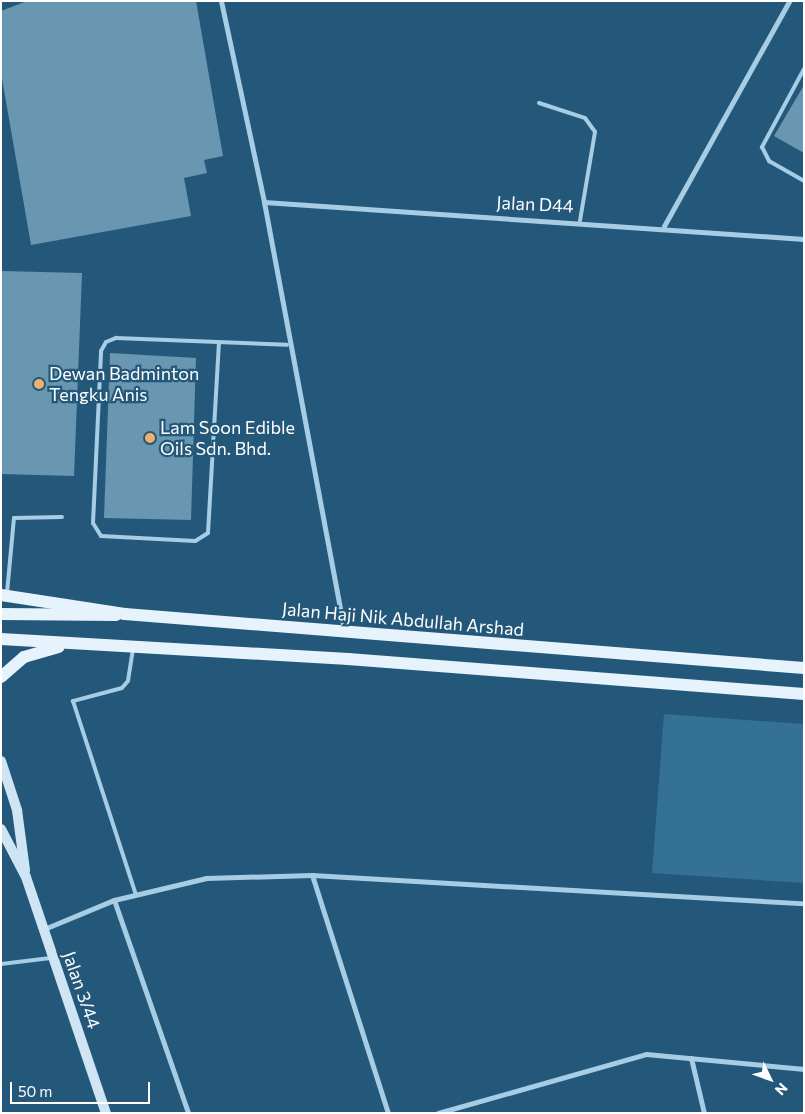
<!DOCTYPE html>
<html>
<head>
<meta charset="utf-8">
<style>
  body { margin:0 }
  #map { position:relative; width:805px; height:1114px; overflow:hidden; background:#24587a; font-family:Commissioner,sans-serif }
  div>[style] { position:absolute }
  .green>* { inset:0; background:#347195 }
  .building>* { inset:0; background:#6996b1 }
  .lane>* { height:4px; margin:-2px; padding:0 2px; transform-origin:2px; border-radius:2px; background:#a6cde4 }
  .street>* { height:5px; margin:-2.5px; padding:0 2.5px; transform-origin:2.5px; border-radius:2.5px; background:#a6cde4 }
  .secondary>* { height:10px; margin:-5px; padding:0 5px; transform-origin:5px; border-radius:5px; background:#cfe5f4 }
  .primary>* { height:12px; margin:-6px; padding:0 6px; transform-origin:6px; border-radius:6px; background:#e6f2fc }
  .dots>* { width:14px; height:14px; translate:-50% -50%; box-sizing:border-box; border:2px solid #24587a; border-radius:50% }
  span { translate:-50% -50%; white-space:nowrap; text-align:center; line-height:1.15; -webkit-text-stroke:4.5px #24587a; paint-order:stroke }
  .street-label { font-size:18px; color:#fff }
  .poi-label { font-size:18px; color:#fff }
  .left { translate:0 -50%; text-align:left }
  .frame { position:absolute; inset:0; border:2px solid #fff; pointer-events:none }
  .north { position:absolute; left:745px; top:1054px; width:50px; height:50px; -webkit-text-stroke:4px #24587a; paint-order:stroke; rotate:132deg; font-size:14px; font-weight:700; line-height:20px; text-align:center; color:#fff }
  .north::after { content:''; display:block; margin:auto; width:18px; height:22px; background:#fff; clip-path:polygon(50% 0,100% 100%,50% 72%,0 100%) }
  .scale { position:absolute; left:10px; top:1082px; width:140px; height:22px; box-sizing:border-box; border:2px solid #fff; border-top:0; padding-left:6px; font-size:15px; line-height:18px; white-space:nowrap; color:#fff; -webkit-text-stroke:4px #24587a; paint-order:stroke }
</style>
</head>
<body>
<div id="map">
  <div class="green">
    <div style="clip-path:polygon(664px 714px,804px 724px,804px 883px,652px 873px)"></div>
  </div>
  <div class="building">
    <div style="clip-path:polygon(27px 1px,196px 1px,223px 156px,204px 160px,207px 173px,184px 178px,191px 216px,31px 245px,1px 73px,1px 11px)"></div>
    <div style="clip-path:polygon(804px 85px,804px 153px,774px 136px)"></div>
    <div style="clip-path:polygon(2px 271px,82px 273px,74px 476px,1px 474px)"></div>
    <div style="clip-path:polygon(110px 353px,196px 358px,191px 520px,104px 518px)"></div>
  </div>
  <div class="lane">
    <div style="left:804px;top:69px;width:89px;rotate:118.3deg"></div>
    <div style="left:762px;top:147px;width:16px;rotate:63deg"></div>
    <div style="left:769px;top:161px;width:40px;rotate:29.7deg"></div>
    <div style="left:539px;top:103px;width:48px;rotate:18.1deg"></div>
    <div style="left:585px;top:118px;width:17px;rotate:54deg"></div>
    <div style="left:595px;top:132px;width:90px;rotate:99.6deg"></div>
    <div style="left:219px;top:342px;width:191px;rotate:93.3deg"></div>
    <div style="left:208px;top:533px;width:15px;rotate:148deg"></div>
    <div style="left:195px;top:541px;width:94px;rotate:-177deg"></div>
    <div style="left:101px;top:536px;width:15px;rotate:-122deg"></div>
    <div style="left:93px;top:523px;width:172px;rotate:-87.3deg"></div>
    <div style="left:101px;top:351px;width:10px;rotate:-61deg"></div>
    <div style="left:106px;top:342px;width:11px;rotate:-22deg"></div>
    <div style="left:116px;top:338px;width:171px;rotate:2.3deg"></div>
    <div style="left:7px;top:593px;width:75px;rotate:-84.7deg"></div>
    <div style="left:14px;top:518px;width:48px;rotate:-1.2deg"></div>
    <div style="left:133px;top:649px;width:32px;rotate:99deg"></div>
    <div style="left:128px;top:681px;width:9px;rotate:131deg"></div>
    <div style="left:122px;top:688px;width:51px;rotate:165.1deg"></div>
    <div style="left:73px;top:701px;width:204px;rotate:72deg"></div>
    <div style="left:1px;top:964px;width:50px;rotate:-6.8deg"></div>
  </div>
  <div class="street">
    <div style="left:221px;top:1px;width:206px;rotate:77.9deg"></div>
    <div style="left:264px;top:202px;width:435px;rotate:79.4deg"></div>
    <div style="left:264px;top:202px;width:541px;rotate:3.92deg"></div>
    <div style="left:664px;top:226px;width:257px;rotate:-60.9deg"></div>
    <div style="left:312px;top:875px;width:250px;rotate:72.3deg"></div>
    <div style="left:114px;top:900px;width:225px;rotate:70.8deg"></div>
    <div style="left:44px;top:929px;width:76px;rotate:-22.5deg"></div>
    <div style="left:114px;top:900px;width:95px;rotate:-13.4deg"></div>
    <div style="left:206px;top:878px;width:106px;rotate:-1.6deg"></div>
    <div style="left:312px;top:875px;width:493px;rotate:3.3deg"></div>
    <div style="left:691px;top:1058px;width:57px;rotate:76.7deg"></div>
    <div style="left:438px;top:1113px;width:216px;rotate:-15.8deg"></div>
    <div style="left:646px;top:1054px;width:159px;rotate:5.4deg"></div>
  </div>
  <div class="secondary">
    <div style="left:1px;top:761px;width:52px;rotate:71.9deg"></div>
    <div style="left:17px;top:810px;width:61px;rotate:82.4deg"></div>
    <div style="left:1px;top:829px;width:54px;rotate:62.5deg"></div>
    <div style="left:26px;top:877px;width:249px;rotate:71.3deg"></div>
  </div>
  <div class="primary">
    <div style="left:1px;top:595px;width:125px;rotate:8.7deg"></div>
    <div style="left:125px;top:614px;width:681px;rotate:4.55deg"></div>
    <div style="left:1px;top:614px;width:115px;rotate:0.5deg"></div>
    <div style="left:1px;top:639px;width:348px;rotate:3.3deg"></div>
    <div style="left:348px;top:659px;width:457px;rotate:4.4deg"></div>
    <div style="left:1px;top:677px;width:30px;rotate:-41deg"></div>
    <div style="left:24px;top:657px;width:36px;rotate:-16deg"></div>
  </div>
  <div class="dots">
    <div style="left:39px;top:384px;background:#efb169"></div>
    <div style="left:150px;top:438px;background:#efb169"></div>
  </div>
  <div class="street-label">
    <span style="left:535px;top:204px;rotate:3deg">Jalan D44</span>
    <span style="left:403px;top:619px;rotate:5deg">Jalan Haji Nik Abdullah Arshad</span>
    <span style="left:82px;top:990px;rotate:71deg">Jalan 3/44</span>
  </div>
  <div class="poi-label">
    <span class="left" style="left:49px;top:384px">Dewan Badminton<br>Tengku Anis</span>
    <span class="left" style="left:160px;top:438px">Lam Soon Edible<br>Oils Sdn. Bhd.</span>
  </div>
  <div class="frame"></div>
  <div class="north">N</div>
  <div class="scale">50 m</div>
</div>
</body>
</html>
